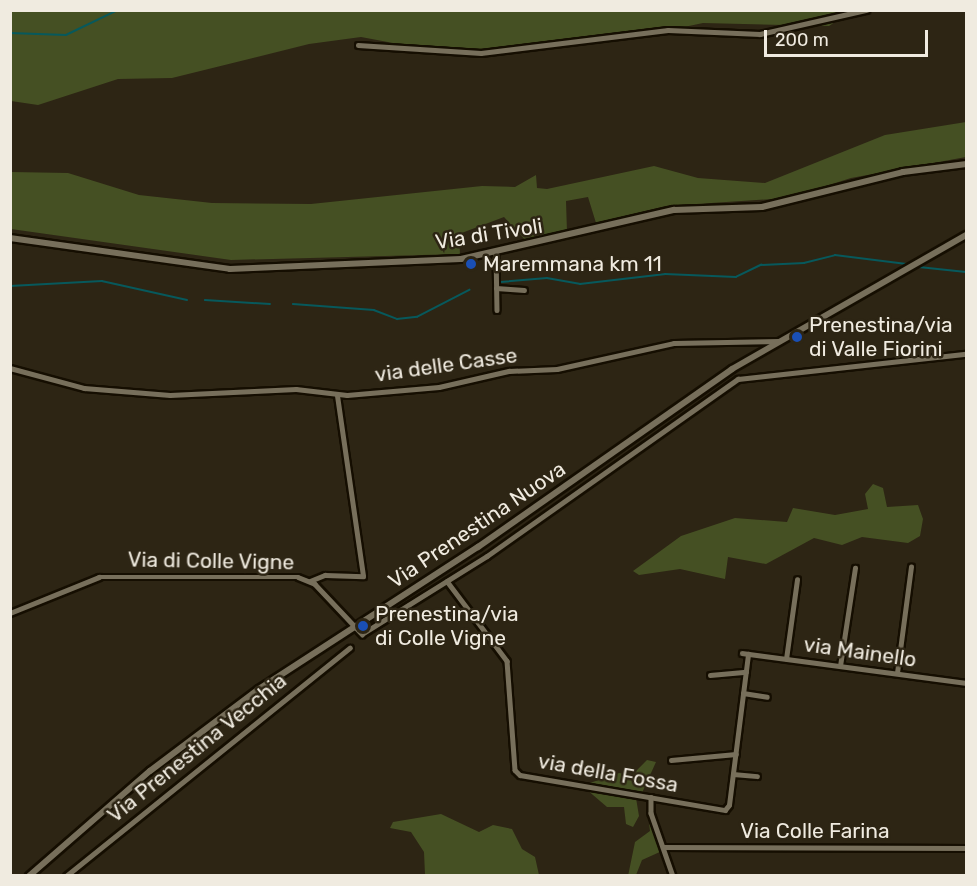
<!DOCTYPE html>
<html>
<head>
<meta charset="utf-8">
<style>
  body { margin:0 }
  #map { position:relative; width:977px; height:886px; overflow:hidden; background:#2d2514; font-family:Rubik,sans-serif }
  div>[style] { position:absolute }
  .forest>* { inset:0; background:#455023 }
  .stream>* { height:1.5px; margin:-0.75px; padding:0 0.75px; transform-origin:0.75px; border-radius:0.75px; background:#07595c }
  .roads { filter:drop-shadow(2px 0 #150e01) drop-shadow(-2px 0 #150e01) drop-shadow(0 2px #150e01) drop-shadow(0 -2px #150e01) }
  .street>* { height:4.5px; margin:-2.25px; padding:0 2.25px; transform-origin:2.25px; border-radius:2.25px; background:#776f5b }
  .secondary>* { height:6px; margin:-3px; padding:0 3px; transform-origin:3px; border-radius:3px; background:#776f5b }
  .dots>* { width:16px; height:16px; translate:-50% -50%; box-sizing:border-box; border:3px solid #2d2514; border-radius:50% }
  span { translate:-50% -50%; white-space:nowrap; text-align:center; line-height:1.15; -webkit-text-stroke:5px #2d2514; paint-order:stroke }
  .street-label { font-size:21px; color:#f0ebe0 }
  .poi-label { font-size:21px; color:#f0ebe0 }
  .left { translate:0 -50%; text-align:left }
  .frame { position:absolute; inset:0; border:12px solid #f0ebe0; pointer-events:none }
  .scale { position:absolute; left:764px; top:30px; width:164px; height:27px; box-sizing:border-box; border:3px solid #f0ebe0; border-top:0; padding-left:8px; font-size:18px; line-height:21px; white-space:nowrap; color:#f0ebe0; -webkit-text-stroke:4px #2d2514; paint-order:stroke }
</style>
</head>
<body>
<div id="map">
  <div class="forest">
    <div style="clip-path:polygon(10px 11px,851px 11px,829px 26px,703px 23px,613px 42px,547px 47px,441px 52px,361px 37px,309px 44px,172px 78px,118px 79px,38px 105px,11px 101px)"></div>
    <div style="clip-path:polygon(966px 122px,966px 157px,851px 178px,788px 198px,666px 206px,596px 223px,588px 197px,566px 201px,567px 232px,527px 242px,504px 217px,459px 234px,460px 254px,231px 260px,11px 229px,11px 172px,68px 173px,139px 195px,212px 203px,311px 204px,482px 186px,515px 187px,536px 175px,537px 188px,547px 189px,654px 166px,698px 178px,765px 183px,885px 135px)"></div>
    <div style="clip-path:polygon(873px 484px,883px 488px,887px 507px,918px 505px,923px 519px,920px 536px,908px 543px,862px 537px,842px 545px,814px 538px,766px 564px,728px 557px,725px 579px,680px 569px,639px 575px,633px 571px,681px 536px,735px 518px,787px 522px,793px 508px,835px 515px,868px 509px,865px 494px)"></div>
    <div style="clip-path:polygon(647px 760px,656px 762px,642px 793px,587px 784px,619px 773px,632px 775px)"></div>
    <div style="clip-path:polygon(586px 789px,636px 798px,639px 816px,633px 827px,626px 824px,624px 807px,607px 807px)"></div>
    <div style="clip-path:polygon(441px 814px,479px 832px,493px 825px,512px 829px,522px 849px,535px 857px,539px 875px,425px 875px,424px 852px,411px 832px,390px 828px,393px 822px)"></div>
    <div style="clip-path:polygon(649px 823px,662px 851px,642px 860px,636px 875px,628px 876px,635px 842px,650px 831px)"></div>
  </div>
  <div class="stream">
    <div style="left:10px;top:33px;width:56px;rotate:2deg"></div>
    <div style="left:66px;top:35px;width:58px;rotate:-25.7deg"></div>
    <div style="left:919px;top:267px;width:47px;rotate:6.1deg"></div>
    <div style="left:501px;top:282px;width:46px;rotate:-5deg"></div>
    <div style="left:547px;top:278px;width:34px;rotate:10deg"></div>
    <div style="left:580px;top:284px;width:86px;rotate:-6.7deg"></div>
    <div style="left:665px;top:274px;width:71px;rotate:2.4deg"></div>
    <div style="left:736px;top:277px;width:28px;rotate:-26deg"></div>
    <div style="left:761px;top:265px;width:43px;rotate:-2.7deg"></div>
    <div style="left:804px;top:263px;width:32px;rotate:-14deg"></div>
    <div style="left:835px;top:255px;width:72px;rotate:7.2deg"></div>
    <div style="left:10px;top:286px;width:92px;rotate:-3.1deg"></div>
    <div style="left:102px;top:281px;width:87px;rotate:12.6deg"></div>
    <div style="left:205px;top:300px;width:65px;rotate:3.5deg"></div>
    <div style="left:293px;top:304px;width:81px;rotate:4.2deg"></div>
    <div style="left:374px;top:310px;width:25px;rotate:21deg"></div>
    <div style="left:397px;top:319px;width:20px;rotate:-6deg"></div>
    <div style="left:417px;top:317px;width:59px;rotate:-27.4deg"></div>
  </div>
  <div class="roads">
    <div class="street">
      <div style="left:358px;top:45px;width:123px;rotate:3.7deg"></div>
      <div style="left:481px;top:53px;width:188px;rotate:-7deg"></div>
      <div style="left:668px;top:30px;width:92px;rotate:2.5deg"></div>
      <div style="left:760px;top:34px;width:109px;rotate:-12.8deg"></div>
      <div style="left:496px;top:253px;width:57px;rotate:89deg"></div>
      <div style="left:496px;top:288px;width:28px;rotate:4deg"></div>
      <div style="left:10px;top:368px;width:77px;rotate:15.1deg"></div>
      <div style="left:84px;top:388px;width:86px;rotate:4.7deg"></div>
      <div style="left:170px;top:395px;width:126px;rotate:-2.7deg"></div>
      <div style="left:296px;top:389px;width:51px;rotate:6.7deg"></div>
      <div style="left:347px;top:395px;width:92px;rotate:-5deg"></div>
      <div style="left:439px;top:387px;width:72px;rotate:-12.9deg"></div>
      <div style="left:509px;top:371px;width:48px;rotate:-2.4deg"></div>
      <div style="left:557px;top:369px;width:120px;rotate:-12.5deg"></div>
      <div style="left:674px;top:343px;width:105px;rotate:-1.1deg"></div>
      <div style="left:310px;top:581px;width:16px;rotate:-22deg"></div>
      <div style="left:325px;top:575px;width:38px;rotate:2deg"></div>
      <div style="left:363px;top:576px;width:183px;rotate:-98.2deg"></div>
      <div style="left:447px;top:581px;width:100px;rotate:53.1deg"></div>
      <div style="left:507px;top:661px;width:109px;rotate:85.8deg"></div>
      <div style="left:515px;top:770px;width:7px;rotate:45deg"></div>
      <div style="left:520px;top:775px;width:208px;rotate:9.7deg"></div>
      <div style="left:725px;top:810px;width:6px;rotate:-51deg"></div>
      <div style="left:729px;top:805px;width:152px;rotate:-82.8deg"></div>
      <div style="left:10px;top:613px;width:96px;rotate:-22deg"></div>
      <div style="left:99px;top:577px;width:199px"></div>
      <div style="left:298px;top:577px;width:18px;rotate:22deg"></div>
      <div style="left:315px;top:584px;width:69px;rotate:46.8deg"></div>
      <div style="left:362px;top:634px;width:147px;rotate:-32deg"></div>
      <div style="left:487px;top:556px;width:307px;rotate:-35.2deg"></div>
      <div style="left:738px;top:379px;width:229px;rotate:-6.3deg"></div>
      <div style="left:742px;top:653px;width:226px;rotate:7.6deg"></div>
      <div style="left:786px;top:659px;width:80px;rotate:-82.1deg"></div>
      <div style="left:840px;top:666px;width:99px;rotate:-81.3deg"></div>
      <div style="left:897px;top:673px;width:107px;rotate:-82.5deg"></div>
      <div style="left:710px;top:675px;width:36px;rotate:-5deg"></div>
      <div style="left:743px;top:693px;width:24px;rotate:9deg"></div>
      <div style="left:671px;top:760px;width:65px;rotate:-5.3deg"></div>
      <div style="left:733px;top:774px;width:24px;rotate:5deg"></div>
      <div style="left:651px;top:797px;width:16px;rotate:90deg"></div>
      <div style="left:651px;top:813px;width:67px;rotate:70.8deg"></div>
      <div style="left:663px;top:847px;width:303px;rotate:0.2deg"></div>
      <div style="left:66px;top:876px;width:364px;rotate:-38.8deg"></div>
    </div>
    <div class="secondary">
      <div style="left:10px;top:238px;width:222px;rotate:8deg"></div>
      <div style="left:230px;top:269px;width:231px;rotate:-2.5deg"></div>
      <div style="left:461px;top:259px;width:219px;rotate:-13deg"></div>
      <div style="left:674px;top:210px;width:88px;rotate:-2deg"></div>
      <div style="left:762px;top:207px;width:145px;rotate:-13.9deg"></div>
      <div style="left:903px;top:172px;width:64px;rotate:-7.2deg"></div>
      <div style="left:29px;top:876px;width:160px;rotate:-41deg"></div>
      <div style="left:150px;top:771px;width:136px;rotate:-37deg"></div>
      <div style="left:259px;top:689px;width:261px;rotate:-33deg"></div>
      <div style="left:478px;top:547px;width:310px;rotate:-35deg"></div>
      <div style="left:732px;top:369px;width:270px;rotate:-29.8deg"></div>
    </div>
  </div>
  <div class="dots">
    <div style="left:471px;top:264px;background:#1a4fb4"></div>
    <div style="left:797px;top:337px;background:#1a4fb4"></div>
    <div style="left:363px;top:626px;background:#1a4fb4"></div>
  </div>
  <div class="street-label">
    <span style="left:489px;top:234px;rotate:-9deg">Via di Tivoli</span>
    <span style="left:446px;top:365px;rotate:-8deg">via delle Casse</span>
    <span style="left:477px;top:525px;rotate:-34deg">Via Prenestina Nuova</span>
    <span style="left:211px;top:561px;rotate:1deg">Via di Colle Vigne</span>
    <span style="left:860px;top:652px;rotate:8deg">via Mainello</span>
    <span style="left:197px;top:748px;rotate:-39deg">Via Prenestina Vecchia</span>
    <span style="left:608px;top:773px;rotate:10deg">via della Fossa</span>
    <span style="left:815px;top:831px">Via Colle Farina</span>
  </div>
  <div class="poi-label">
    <span class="left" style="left:483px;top:264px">Maremmana km 11</span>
    <span class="left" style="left:809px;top:337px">Prenestina/via<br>di Valle Fiorini</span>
    <span class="left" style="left:375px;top:626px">Prenestina/via<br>di Colle Vigne</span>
  </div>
  <div class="frame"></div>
  <div class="scale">200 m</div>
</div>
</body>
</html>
